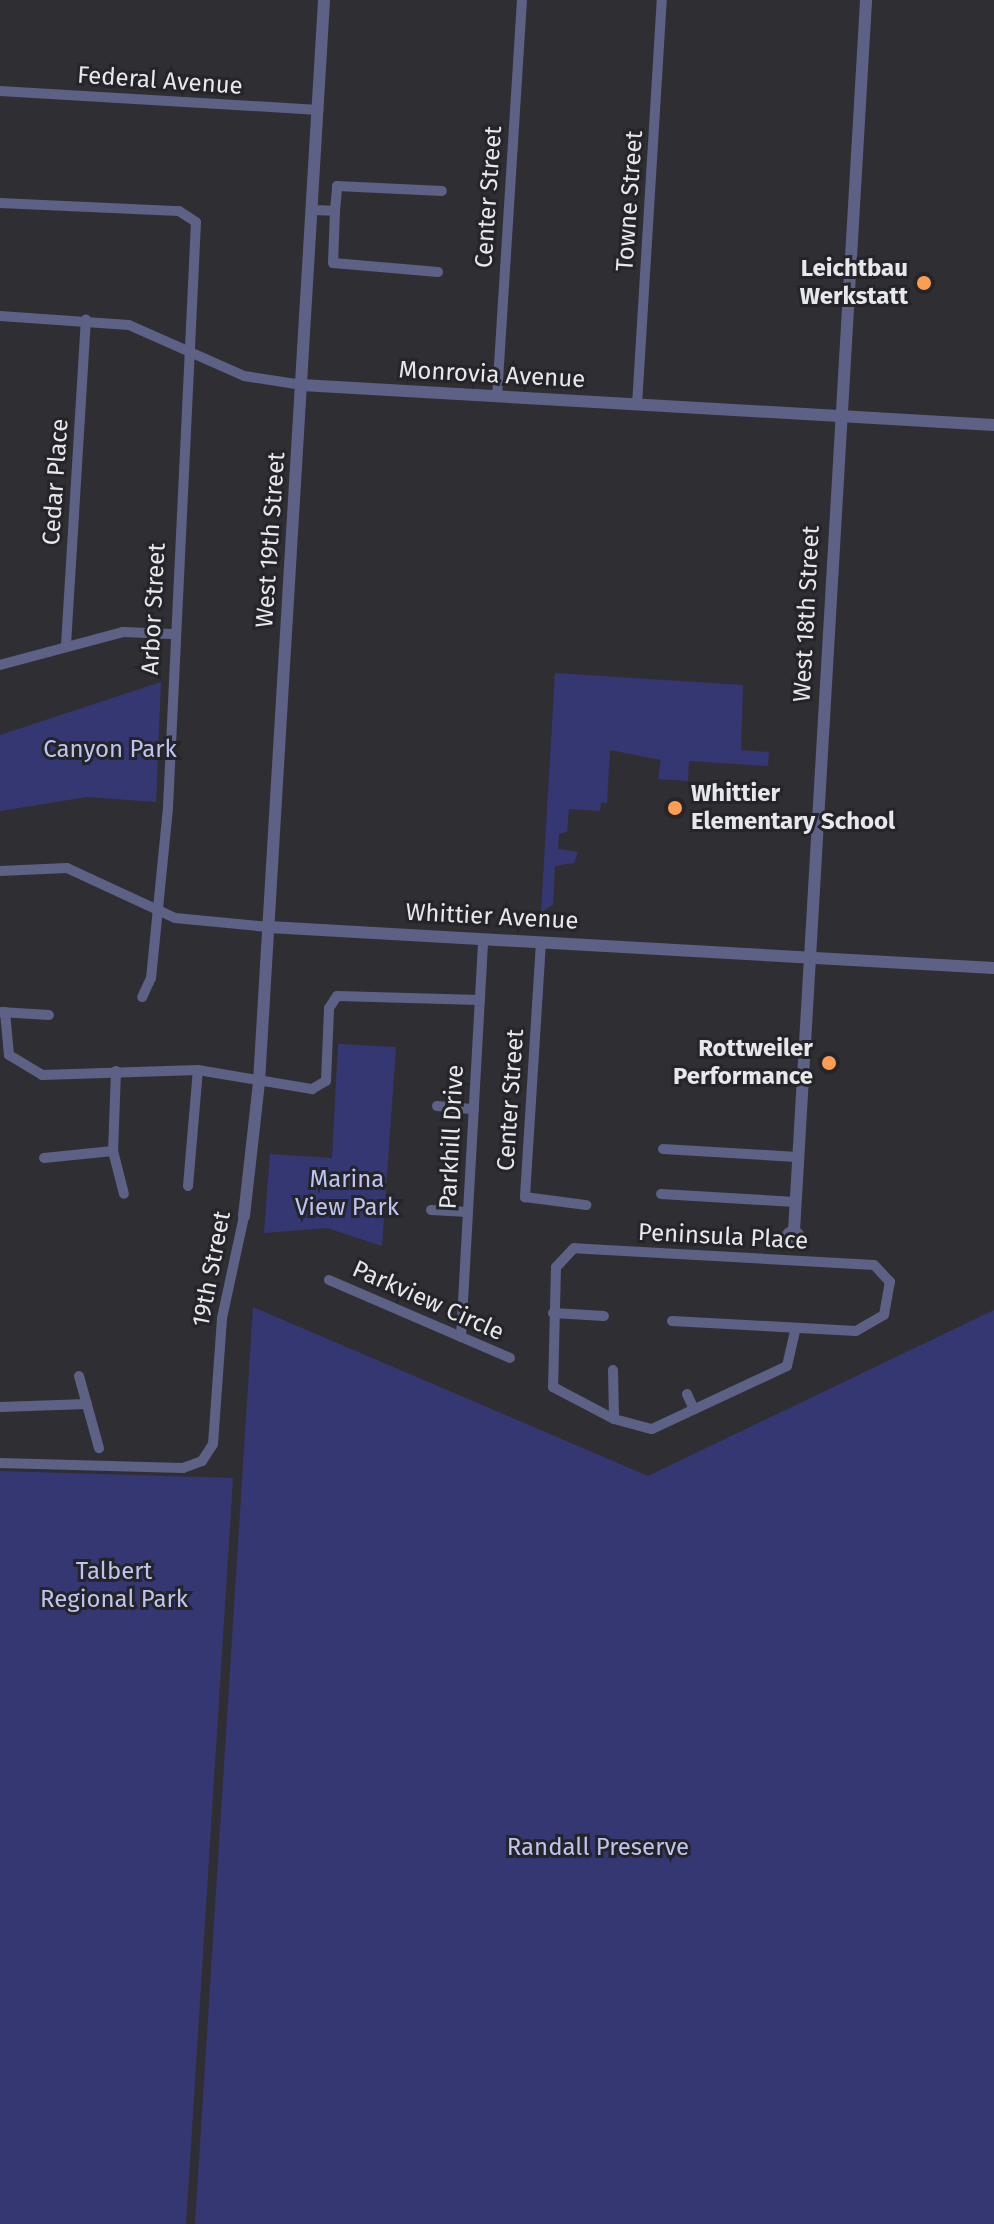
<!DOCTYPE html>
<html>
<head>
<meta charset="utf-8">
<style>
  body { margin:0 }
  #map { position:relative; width:994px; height:2224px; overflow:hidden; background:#2f2f33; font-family:"Fira Sans",sans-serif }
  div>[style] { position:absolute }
  .green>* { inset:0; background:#353773 }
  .minor>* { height:10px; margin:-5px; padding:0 5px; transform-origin:5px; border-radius:5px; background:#5d6186 }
  .minor>.ring { margin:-5px; padding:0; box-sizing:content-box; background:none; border:10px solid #5d6186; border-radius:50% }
  .tertiary>* { height:12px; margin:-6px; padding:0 6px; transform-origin:6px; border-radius:6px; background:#5d6186 }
  .dots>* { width:22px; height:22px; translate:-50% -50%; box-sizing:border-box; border:4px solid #252529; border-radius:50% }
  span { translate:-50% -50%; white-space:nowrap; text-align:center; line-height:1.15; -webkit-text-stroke:6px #252529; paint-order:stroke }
  .street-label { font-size:24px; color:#e7e8eb }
  .poi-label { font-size:24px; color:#e7e8eb; font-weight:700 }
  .right { translate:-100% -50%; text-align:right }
  .left { translate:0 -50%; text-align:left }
  .park-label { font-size:24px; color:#bec4f1 }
</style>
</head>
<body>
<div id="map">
  <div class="green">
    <div style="clip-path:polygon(555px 673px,743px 685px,741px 750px,769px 752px,768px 766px,689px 761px,688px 781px,658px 779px,661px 760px,610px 750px,607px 803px,601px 802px,600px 811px,569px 809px,567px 832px,559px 834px,558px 849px,578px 852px,574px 863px,555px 866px,553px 905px,544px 910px,540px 930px)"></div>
    <div style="clip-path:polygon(161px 682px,156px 802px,87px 797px,0 811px,0 735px)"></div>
    <div style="clip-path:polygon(338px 1044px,396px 1047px,382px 1246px,327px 1228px,264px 1233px,270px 1154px,332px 1158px)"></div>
    <div style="clip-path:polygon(253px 1307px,648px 1476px,994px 1310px,994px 2224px,195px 2224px)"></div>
    <div style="clip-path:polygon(0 1471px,233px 1478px,186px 2224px,0 2224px)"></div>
  </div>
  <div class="minor">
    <div style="left:0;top:91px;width:319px;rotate:3.4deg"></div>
    <div style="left:0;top:203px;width:179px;rotate:2.6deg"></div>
    <div style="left:179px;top:211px;width:20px;rotate:33deg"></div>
    <div style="left:196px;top:222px;width:587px;rotate:92.74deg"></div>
    <div style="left:168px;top:808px;width:171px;rotate:95.7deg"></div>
    <div style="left:151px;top:978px;width:21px;rotate:115deg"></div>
    <div style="left:312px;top:210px;width:23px;rotate:2deg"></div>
    <div style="left:438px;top:272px;width:105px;rotate:-175.1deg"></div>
    <div style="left:333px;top:263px;width:52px;rotate:-87.8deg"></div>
    <div style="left:335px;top:211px;width:25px;rotate:-85deg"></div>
    <div style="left:337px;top:186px;width:105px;rotate:2.7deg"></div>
    <div style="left:0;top:316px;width:129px;rotate:4deg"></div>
    <div style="left:129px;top:325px;width:126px;rotate:23.9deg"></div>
    <div style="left:244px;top:376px;width:59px;rotate:8.8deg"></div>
    <div style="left:497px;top:397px;width:398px;rotate:-86.4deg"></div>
    <div style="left:637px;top:405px;width:406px;rotate:-86.5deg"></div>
    <div style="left:66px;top:645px;width:326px;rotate:-86.5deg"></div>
    <div style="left:0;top:665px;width:127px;rotate:-15deg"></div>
    <div style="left:123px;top:632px;width:48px;rotate:2.4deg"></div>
    <div style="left:0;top:871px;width:67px;rotate:-2.6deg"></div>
    <div style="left:67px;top:868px;width:119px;rotate:24.8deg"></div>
    <div style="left:175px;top:918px;width:94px;rotate:5.5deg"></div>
    <div style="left:541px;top:942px;width:256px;rotate:93.6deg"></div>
    <div style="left:525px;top:1197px;width:62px;rotate:7.5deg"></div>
    <div style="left:0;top:1012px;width:49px;rotate:3.5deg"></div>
    <div style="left:5px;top:1012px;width:43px;rotate:84.7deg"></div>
    <div style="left:9px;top:1055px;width:39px;rotate:31deg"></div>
    <div style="left:42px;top:1075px;width:156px;rotate:-1.8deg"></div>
    <div style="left:198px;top:1070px;width:116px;rotate:9.5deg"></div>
    <div style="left:312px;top:1089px;width:16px;rotate:-30deg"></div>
    <div style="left:326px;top:1081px;width:73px;rotate:-87.6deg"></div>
    <div style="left:329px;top:1008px;width:14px;rotate:-56deg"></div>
    <div style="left:337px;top:996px;width:143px;rotate:1.6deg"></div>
    <div style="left:116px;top:1071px;width:80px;rotate:92.1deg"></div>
    <div style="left:113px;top:1151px;width:44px;rotate:75.7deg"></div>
    <div style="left:437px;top:1106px;width:37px;rotate:5deg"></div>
    <div style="left:663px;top:1149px;width:134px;rotate:3.4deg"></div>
    <div style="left:44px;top:1158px;width:69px;rotate:-5.8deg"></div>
    <div style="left:188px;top:1186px;width:116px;rotate:-85.1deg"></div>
    <div style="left:661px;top:1194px;width:134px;rotate:3.4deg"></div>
    <div style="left:431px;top:1210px;width:37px;rotate:3deg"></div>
    <div class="ring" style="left:786px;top:1231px;width:4px;height:4px"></div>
    <div style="left:329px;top:1280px;width:197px;rotate:23.3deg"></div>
    <div style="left:553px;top:1313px;width:51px;rotate:3.4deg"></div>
    <div style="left:672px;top:1321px;width:184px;rotate:3.1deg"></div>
    <div style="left:856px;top:1331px;width:32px;rotate:-30deg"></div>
    <div style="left:884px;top:1315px;width:34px;rotate:-80deg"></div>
    <div style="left:890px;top:1282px;width:23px;rotate:-133deg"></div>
    <div style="left:874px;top:1265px;width:300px;rotate:-176.8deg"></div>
    <div style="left:574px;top:1248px;width:26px;rotate:133deg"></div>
    <div style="left:556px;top:1267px;width:120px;rotate:91.4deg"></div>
    <div style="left:553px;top:1387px;width:69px;rotate:27.7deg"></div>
    <div style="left:614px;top:1419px;width:39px;rotate:15deg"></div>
    <div style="left:652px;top:1429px;width:149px;rotate:-25deg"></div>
    <div style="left:787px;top:1366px;width:39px;rotate:-77deg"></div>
    <div style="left:461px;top:1337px;width:399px;rotate:-86.8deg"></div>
    <div style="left:613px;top:1370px;width:49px;rotate:88.8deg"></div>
    <div style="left:79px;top:1376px;width:75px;rotate:74.5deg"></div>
    <div style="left:687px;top:1394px;width:17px;rotate:66deg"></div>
    <div style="left:0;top:1407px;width:87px;rotate:-2deg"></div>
    <div style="left:0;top:1463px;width:183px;rotate:1.6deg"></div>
    <div style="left:183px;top:1468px;width:20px;rotate:-20deg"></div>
    <div style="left:202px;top:1461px;width:20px;rotate:-57deg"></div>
    <div style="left:213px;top:1444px;width:126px;rotate:-85.9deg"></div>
    <div style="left:222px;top:1318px;width:104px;rotate:-77.8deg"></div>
  </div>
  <div class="tertiary">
    <div style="left:302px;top:385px;width:693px;rotate:3.31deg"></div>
    <div style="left:269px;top:927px;width:726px;rotate:3.24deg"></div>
    <div style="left:244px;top:1216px;width:135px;rotate:-83.6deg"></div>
    <div style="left:259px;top:1082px;width:1084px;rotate:-86.56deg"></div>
    <div style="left:794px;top:1231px;width:1233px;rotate:-86.65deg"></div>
  </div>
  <div class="dots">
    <div style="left:924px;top:283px;background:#fc9d53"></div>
    <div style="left:675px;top:808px;background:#fc9d53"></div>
    <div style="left:829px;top:1063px;background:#fc9d53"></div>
  </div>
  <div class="street-label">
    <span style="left:160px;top:81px;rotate:4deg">Federal Avenue</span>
    <span style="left:489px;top:197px;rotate:-86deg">Center Street</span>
    <span style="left:630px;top:201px;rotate:-86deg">Towne Street</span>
    <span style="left:492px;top:375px;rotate:3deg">Monrovia Avenue</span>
    <span style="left:56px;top:482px;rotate:-86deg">Cedar Place</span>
    <span style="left:271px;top:540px;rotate:-86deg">West 19th Street</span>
    <span style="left:154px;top:609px;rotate:-87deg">Arbor Street</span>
    <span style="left:807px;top:614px;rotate:-87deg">West 18th Street</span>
    <span style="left:492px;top:917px;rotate:3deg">Whittier Avenue</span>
    <span style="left:511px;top:1100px;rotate:-86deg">Center Street</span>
    <span style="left:452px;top:1137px;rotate:-87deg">Parkhill Drive</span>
    <span style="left:723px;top:1237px;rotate:3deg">Peninsula Place</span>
    <span style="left:212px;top:1269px;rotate:-79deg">19th Street</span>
    <span style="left:428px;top:1301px;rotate:24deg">Parkview Circle</span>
  </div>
  <div class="poi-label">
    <span class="right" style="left:908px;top:283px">Leichtbau<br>Werkstatt</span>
    <span class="left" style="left:691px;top:808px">Whittier<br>Elementary School</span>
    <span class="right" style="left:813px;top:1063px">Rottweiler<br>Performance</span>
  </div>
  <div class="park-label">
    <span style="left:110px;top:750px">Canyon Park</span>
    <span style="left:347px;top:1194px">Marina<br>View Park</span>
    <span style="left:114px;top:1586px">Talbert<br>Regional Park</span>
    <span style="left:598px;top:1848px">Randall Preserve</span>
  </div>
</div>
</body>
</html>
